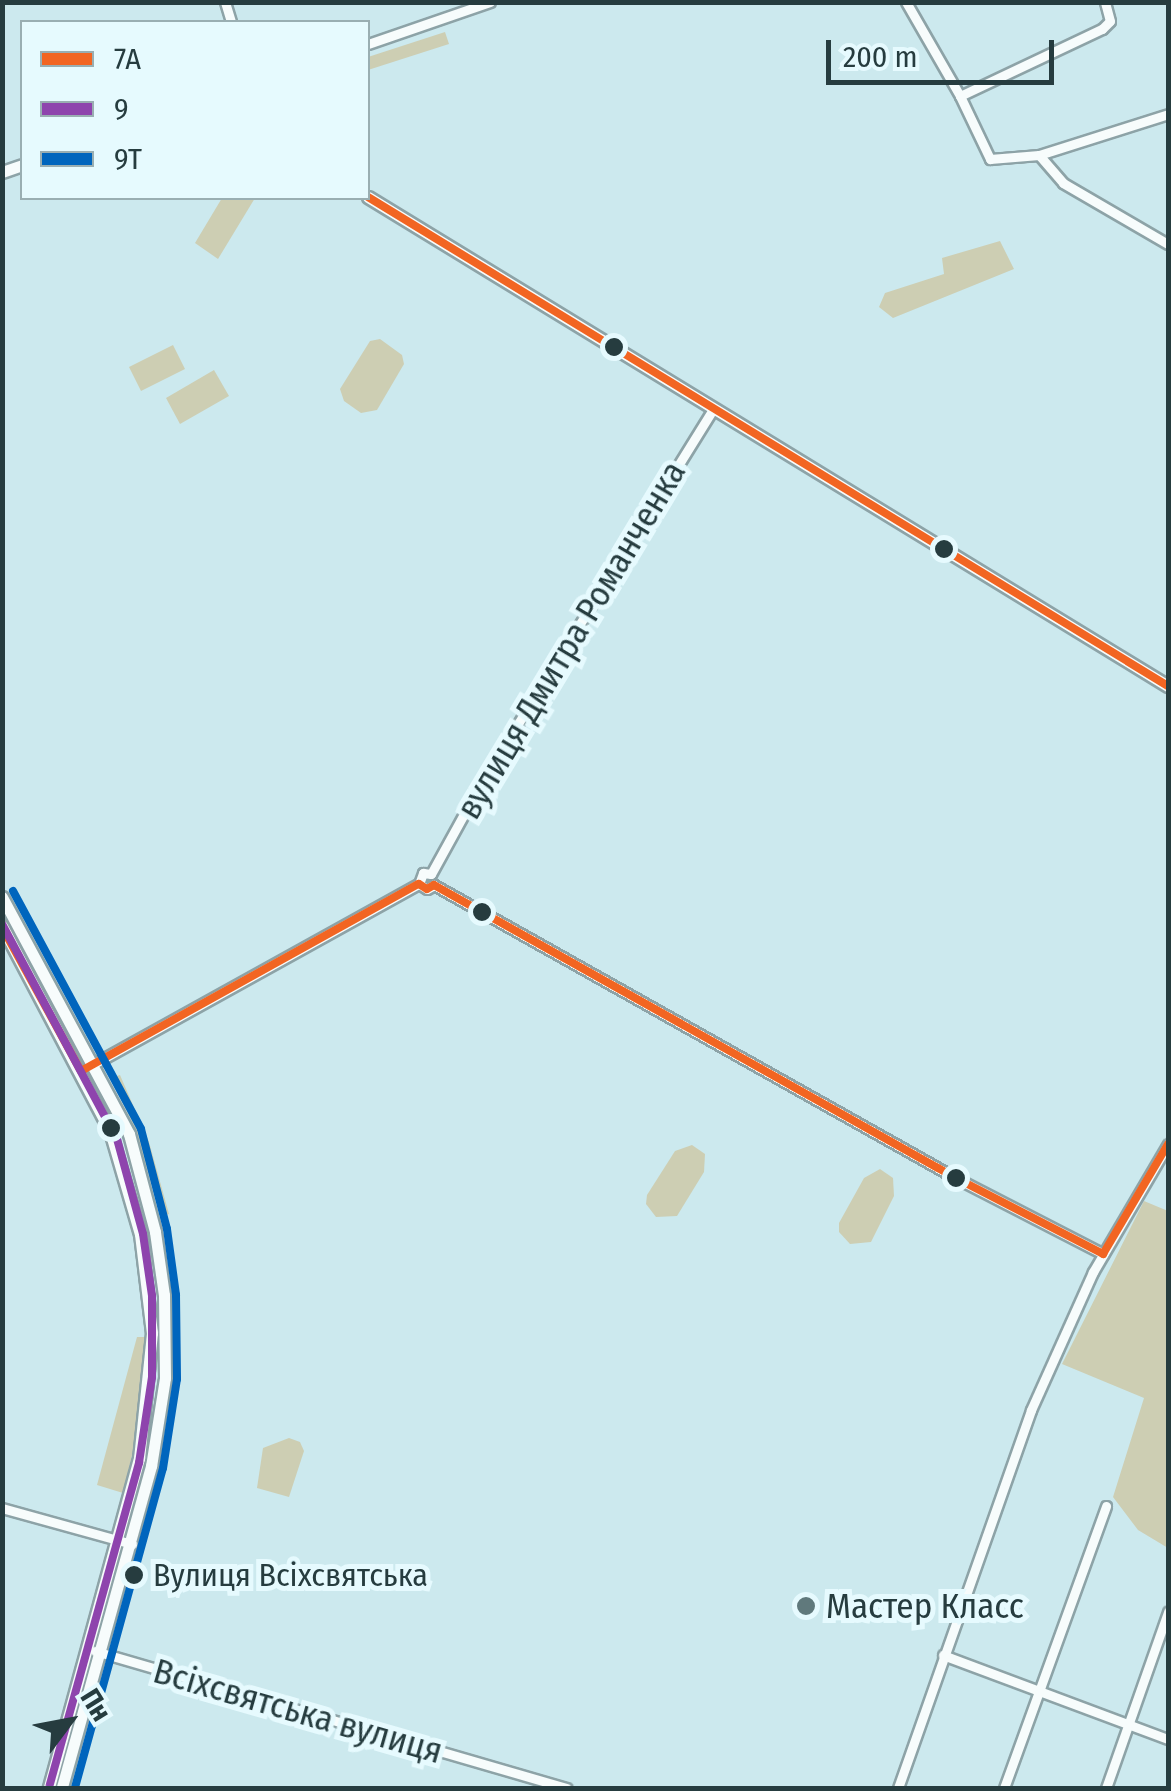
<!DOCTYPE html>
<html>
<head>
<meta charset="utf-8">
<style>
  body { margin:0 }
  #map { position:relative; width:1171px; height:1791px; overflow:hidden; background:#cce9ee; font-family:"Fira Sans Condensed",sans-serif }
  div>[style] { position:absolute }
  .green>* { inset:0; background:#cdceb3 }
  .roads { filter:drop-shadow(2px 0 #8da3a7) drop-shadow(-2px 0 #8da3a7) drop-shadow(0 2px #8da3a7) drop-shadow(0 -2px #8da3a7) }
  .minor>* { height:9px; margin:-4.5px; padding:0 4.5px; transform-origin:4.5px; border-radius:4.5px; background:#f7fcfc }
  .major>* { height:11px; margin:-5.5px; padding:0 5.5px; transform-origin:5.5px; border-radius:5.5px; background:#f7fcfc }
  .bus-1>* { height:8px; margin:-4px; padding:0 4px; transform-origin:4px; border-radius:4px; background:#f26522 }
  .bus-2>* { height:8px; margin:-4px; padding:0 4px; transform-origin:4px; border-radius:4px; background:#8e44ad }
  .bus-3>* { height:8px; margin:-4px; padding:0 4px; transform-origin:4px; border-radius:4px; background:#0065bd }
  .dots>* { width:28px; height:28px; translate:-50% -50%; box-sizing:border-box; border:5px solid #e6fafe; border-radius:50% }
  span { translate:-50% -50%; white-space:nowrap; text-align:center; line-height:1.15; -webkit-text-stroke:10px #e6fafe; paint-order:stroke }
  .bus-label { font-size:32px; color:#263c3f }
  .left { translate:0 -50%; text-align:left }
  .street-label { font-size:35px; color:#263c3f }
  .poi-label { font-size:35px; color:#263c3f }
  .frame { position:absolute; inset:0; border:5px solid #263c3f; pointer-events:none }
  .legend { position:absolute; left:20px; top:20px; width:350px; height:180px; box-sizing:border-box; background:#e6fafe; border:2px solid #99aeb2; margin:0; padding:12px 18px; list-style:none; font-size:30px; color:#263c3f }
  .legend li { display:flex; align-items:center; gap:20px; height:50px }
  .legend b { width:50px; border:2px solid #99aeb2 }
  .north { position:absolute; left:20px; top:1671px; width:100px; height:100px; -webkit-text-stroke:8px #e6fafe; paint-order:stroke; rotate:58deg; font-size:28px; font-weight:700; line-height:40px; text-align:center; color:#263c3f }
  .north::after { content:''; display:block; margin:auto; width:35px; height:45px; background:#263c3f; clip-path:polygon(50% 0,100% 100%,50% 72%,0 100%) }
  .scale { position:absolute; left:826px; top:40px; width:228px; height:45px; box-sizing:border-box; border:5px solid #263c3f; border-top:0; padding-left:12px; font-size:30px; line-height:35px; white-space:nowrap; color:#263c3f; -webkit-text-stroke:8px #e6fafe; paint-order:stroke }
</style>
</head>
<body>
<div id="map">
  <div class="green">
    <div style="clip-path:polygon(445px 32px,449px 44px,368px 70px,368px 57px)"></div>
    <div style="clip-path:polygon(222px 198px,255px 198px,218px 259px,195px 243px)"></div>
    <div style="clip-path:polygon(1000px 241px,1014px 269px,893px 318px,879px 307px,885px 293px,944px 274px,942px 258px)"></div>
    <div style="clip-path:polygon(380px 339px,402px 355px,404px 364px,377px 410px,361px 413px,344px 401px,340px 389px,370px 341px)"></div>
    <div style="clip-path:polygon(173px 345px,185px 369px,141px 391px,129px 367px)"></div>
    <div style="clip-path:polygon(214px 370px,229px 396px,180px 424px,166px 398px)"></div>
    <div style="clip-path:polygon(120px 1075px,149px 1142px,169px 1214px,165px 1215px,162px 1201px,155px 1197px,134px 1126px,110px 1078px)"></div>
    <div style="clip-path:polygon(692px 1145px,705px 1154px,704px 1172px,677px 1216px,656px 1217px,646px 1204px,647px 1195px,675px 1151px)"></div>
    <div style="clip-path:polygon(880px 1169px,893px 1178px,894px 1196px,871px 1242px,850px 1244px,839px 1232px,839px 1223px,864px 1178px)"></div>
    <div style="clip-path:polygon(1144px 1201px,1168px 1211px,1168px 1548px,1138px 1530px,1113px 1497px,1144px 1398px,1062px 1364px)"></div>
    <div style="clip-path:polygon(137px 1337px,145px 1337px,140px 1422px,123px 1493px,97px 1485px)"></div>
    <div style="clip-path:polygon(289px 1438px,300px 1442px,304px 1451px,289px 1497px,257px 1488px,263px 1448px)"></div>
  </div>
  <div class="roads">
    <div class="minor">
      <div style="left:225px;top:2px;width:21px;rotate:73deg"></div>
      <div style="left:906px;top:2px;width:108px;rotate:60.1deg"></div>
      <div style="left:960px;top:96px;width:70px;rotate:64.5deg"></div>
      <div style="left:990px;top:159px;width:49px;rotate:-4.7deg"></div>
      <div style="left:1039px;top:155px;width:37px;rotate:49deg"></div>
      <div style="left:1063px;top:183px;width:121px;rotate:30.2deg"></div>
      <div style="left:368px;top:44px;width:129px;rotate:-19deg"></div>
      <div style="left:960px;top:96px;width:157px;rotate:-25.3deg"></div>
      <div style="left:1102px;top:29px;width:11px;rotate:-45deg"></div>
      <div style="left:1110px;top:21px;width:20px;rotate:-105deg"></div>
      <div style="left:1039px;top:155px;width:135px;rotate:-17.6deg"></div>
      <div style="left:431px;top:874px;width:102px;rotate:-61.2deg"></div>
      <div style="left:480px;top:785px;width:442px;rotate:-58.2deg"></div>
      <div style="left:419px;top:884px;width:9px;rotate:32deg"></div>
      <div style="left:427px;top:889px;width:8px;rotate:-30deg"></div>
      <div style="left:434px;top:885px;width:596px;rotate:29.32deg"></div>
      <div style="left:954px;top:1177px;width:168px;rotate:27.3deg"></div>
      <div style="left:90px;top:1066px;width:376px;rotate:-29deg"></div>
      <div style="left:419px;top:884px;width:12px;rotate:-70deg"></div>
      <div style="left:423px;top:873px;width:8px;rotate:7deg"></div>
      <div style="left:2px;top:1508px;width:135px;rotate:15.5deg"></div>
      <div style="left:95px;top:1651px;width:491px;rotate:16.2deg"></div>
      <div style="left:943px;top:1655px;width:240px;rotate:20.5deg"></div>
      <div style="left:898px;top:1788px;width:401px;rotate:-70.6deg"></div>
      <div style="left:1031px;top:1410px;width:151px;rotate:-65.8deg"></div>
      <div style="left:1093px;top:1272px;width:148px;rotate:-59.6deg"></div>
      <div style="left:1004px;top:1788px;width:300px;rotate:-70.1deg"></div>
      <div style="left:1106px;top:1788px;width:187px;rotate:-70.6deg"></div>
    </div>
    <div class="major">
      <div style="left:2px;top:172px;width:21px;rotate:-19deg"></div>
      <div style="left:368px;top:197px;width:938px;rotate:31.44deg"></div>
      <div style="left:2px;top:897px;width:269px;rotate:61.8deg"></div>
      <div style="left:129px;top:1134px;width:101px;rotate:75.1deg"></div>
      <div style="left:155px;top:1232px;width:64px;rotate:81.9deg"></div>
      <div style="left:164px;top:1295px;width:83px;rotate:89.3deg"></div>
      <div style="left:165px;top:1378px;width:89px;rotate:99deg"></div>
      <div style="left:151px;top:1466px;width:334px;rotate:105.5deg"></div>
      <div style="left:2px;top:926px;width:232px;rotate:62.2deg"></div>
      <div style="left:110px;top:1131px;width:107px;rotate:73.8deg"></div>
      <div style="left:140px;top:1234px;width:100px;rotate:83.1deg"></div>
      <div style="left:152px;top:1333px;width:126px;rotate:95.9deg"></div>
      <div style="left:139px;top:1458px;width:342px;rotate:105.3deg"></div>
    </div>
  </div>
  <div class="bus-1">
    <div style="left:368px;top:197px;width:938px;rotate:31.44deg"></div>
    <div style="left:2px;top:927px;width:164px;rotate:61.3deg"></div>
    <div style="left:81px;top:1071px;width:386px;rotate:-29deg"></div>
    <div style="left:419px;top:884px;width:9px;rotate:32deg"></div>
    <div style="left:427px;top:889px;width:8px;rotate:-30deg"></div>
    <div style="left:434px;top:885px;width:596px;rotate:29.32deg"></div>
    <div style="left:954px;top:1177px;width:168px;rotate:27.3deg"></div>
    <div style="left:1103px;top:1254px;width:128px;rotate:-59.4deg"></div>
  </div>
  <div class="bus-2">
    <div style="left:2px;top:924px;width:244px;rotate:61.9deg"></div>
    <div style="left:117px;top:1139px;width:98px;rotate:74.7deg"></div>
    <div style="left:143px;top:1234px;width:63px;rotate:81.7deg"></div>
    <div style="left:152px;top:1296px;width:81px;rotate:90deg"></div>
    <div style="left:152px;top:1377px;width:87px;rotate:98.6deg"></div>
    <div style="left:139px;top:1463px;width:334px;rotate:105.5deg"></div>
  </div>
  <div class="bus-3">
    <div style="left:13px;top:891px;width:270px;rotate:61.7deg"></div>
    <div style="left:141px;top:1129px;width:103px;rotate:75.4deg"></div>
    <div style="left:167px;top:1229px;width:67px;rotate:82.2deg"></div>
    <div style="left:176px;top:1295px;width:84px;rotate:89.3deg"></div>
    <div style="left:177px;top:1379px;width:90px;rotate:98.9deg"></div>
    <div style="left:163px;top:1468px;width:332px;rotate:105.4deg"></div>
  </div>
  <div class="dots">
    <div style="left:614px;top:347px;background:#263c3f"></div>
    <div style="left:944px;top:549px;background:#263c3f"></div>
    <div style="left:482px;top:912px;background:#263c3f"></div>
    <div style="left:111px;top:1128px;background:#263c3f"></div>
    <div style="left:956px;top:1178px;background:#263c3f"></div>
    <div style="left:134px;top:1575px;background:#263c3f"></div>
    <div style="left:806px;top:1606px;background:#60797c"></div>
  </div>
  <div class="bus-label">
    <span class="left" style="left:153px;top:1575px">Вулиця Всіхсвятська</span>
  </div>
  <div class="street-label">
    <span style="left:571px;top:640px;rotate:-59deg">вулиця Дмитра Романченка</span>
    <span style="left:298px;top:1711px;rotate:16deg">Всіхсвятська вулиця</span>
  </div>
  <div class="poi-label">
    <span class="left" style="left:826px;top:1606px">Мастер Класс</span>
  </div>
  <div class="frame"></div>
  <ul class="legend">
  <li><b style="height:12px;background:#f26522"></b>7А</li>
  <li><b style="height:12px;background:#8e44ad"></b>9</li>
  <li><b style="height:12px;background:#0065bd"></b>9Т</li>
  </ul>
  <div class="north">Пн</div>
  <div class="scale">200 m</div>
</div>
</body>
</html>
